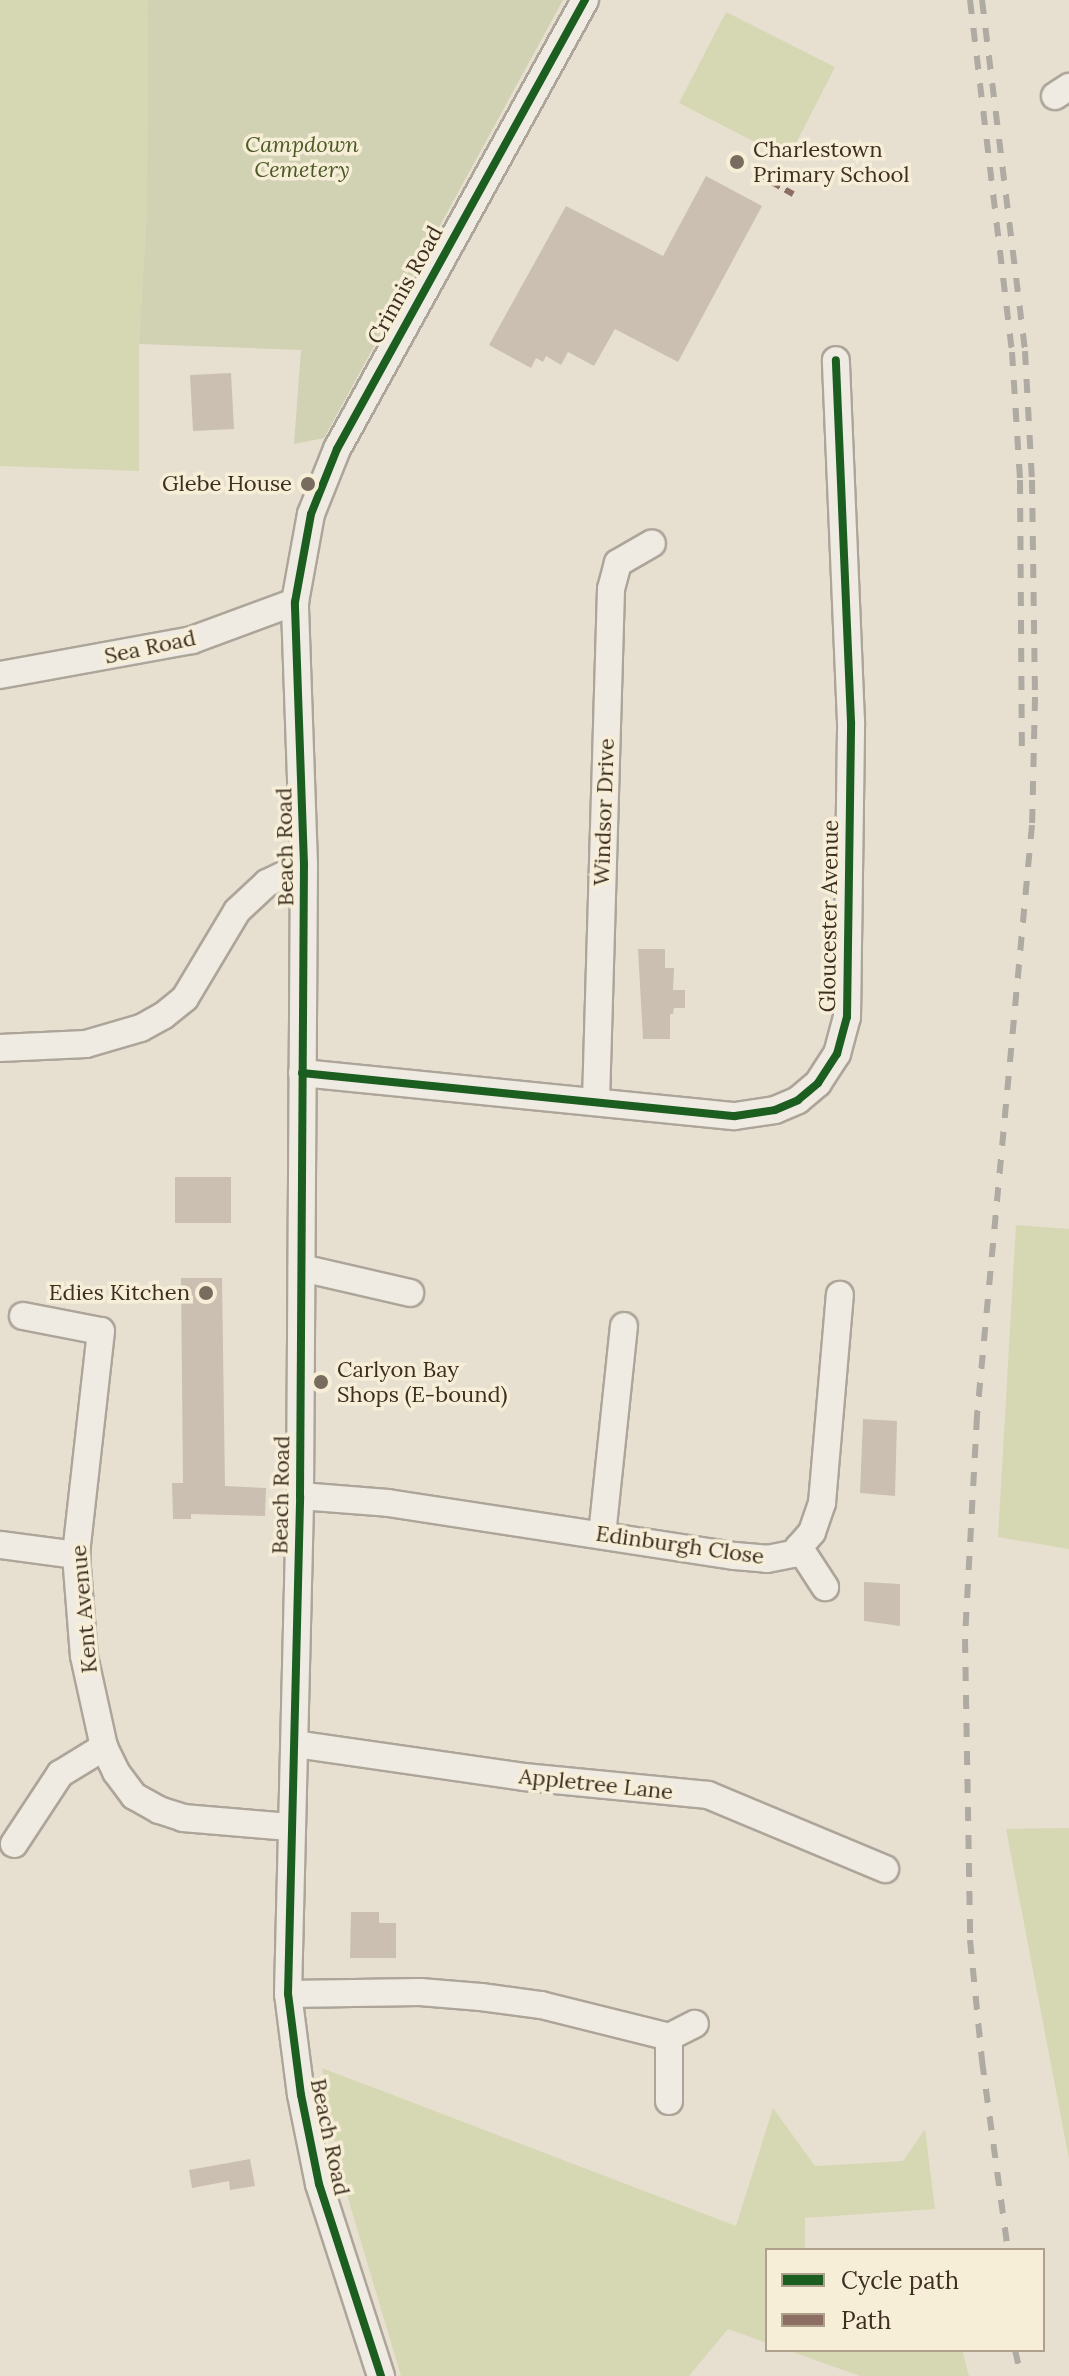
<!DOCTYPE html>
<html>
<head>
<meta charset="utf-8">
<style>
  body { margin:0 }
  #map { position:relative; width:1069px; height:2376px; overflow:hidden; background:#e7e0d1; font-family:Lora,serif }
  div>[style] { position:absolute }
  .green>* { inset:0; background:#d6d7b3 }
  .cemetery>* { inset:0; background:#d1d1b3 }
  .building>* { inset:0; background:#cbbfb2 }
  .roads { filter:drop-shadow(2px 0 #ada599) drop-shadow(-2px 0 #ada599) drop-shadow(0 2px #ada599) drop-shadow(0 -2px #ada599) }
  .minor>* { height:26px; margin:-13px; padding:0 13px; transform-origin:13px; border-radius:13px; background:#efebe3 }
  .rail>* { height:6px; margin-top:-3px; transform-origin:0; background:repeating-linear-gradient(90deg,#afaaa2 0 14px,transparent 0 28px) }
  .quiet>* { height:6px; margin-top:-3px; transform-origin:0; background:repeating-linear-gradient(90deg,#8d6e63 0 12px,transparent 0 18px) }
  .cycleway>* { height:8px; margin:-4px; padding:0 4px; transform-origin:4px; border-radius:4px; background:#1b5e20 }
  .dots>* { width:22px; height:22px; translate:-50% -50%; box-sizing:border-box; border:4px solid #f7eed8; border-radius:50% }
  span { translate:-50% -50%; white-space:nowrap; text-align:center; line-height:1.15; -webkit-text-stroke:7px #f7eed8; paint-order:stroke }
  .park-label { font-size:22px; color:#4d5a26; font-style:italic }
  .poi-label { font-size:22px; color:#3d2e20 }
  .left { translate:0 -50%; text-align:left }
  .right { translate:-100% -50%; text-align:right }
  .street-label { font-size:22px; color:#3d2e20 }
  .legend { position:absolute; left:765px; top:2248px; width:280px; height:104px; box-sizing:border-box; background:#f7eed8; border:2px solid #ada18e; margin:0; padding:10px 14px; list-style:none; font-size:24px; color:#3d2e20 }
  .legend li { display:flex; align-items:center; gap:16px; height:40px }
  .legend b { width:40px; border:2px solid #ada18e }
</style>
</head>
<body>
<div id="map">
  <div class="green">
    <div style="clip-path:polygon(0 0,148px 0,147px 208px,139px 344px,139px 471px,0 466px)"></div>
    <div style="clip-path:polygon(726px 12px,835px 67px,788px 159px,679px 103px)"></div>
    <div style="clip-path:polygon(1016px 1225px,1069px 1229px,1069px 1549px,998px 1537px)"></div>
    <div style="clip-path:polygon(1069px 1828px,1069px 2159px,1006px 1829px)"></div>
    <div style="clip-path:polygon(322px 2068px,736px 2226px,773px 2108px,815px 2166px,903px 2161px,925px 2129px,935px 2209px,805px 2218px,805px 2250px,767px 2250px,767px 2343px,728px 2329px,689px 2376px,401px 2376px,339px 2168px)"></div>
    <div style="clip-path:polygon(787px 2350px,962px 2350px,969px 2376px,860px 2376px)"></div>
  </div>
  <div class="cemetery">
    <div style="clip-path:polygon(148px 0,563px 0,324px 438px,294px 444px,301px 350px,139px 344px,147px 208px)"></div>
  </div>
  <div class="building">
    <div style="clip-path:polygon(706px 176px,762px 206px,678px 362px,615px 329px,594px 366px,568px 352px,561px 365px,546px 356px,543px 362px,536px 358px,531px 368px,489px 345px,566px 206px,663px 256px)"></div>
    <div style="clip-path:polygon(231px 373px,234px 429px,193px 431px,190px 375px)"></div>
    <div style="clip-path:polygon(638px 949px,665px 949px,665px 968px,674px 968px,673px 990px,685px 990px,685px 1008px,674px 1008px,673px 1014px,670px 1014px,670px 1039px,643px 1039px)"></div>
    <div style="clip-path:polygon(175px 1177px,231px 1177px,231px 1223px,175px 1223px)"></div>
    <div style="clip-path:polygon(181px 1278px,222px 1278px,225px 1486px,266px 1488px,265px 1516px,191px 1514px,191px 1519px,173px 1519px,172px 1483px,183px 1483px)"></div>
    <div style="clip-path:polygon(863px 1419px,897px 1421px,895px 1496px,860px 1493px)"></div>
    <div style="clip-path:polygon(864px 1582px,900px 1584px,900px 1626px,864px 1621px)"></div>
    <div style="clip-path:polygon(351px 1912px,379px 1912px,379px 1923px,396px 1923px,396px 1958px,350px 1958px)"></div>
    <div style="clip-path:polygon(250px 2159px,255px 2186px,230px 2190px,229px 2181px,192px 2188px,189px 2170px)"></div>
  </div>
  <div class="roads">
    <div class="minor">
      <div style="left:1055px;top:96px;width:17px;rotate:-33deg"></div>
      <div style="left:0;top:675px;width:195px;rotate:-10.3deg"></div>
      <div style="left:192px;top:640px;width:110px;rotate:-20.3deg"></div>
      <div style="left:0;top:1048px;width:86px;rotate:-2.7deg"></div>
      <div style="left:86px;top:1044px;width:57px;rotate:-16.2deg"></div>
      <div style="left:141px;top:1028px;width:25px;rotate:-29deg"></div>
      <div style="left:163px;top:1016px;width:28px;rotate:-39deg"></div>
      <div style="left:185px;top:998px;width:101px;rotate:-59.1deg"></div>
      <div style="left:237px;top:911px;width:41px;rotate:-43deg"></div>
      <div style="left:267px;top:883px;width:41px;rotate:-25.9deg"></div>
      <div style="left:302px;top:1073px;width:435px;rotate:5.7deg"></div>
      <div style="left:735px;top:1116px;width:40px;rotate:-8.5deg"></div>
      <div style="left:775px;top:1110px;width:25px;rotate:-23deg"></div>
      <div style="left:798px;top:1100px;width:26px;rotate:-40deg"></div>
      <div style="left:818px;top:1083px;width:35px;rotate:-57deg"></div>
      <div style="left:837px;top:1054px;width:38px;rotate:-75deg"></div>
      <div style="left:847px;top:1017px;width:295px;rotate:-89.2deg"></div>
      <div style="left:851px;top:722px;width:362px;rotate:-92.4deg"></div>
      <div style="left:596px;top:1101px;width:512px;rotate:-88.32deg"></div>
      <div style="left:611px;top:589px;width:27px;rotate:-75deg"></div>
      <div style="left:618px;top:563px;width:39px;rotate:-30deg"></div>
      <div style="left:302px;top:1268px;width:111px;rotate:13deg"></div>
      <div style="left:23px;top:1316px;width:79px;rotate:10.9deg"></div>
      <div style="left:101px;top:1331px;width:225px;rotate:96.4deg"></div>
      <div style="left:76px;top:1555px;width:101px;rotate:85.5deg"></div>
      <div style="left:84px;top:1656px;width:93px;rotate:77.6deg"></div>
      <div style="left:104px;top:1747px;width:28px;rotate:64deg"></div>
      <div style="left:116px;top:1772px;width:30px;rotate:53deg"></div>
      <div style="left:134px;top:1796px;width:29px;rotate:29deg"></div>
      <div style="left:159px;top:1810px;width:25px;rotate:18deg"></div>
      <div style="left:183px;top:1818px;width:107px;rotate:4.8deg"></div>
      <div style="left:300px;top:1496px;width:88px;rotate:4.5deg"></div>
      <div style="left:388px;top:1503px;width:351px;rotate:8.7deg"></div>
      <div style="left:735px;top:1556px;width:32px;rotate:5deg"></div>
      <div style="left:767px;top:1559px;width:26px;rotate:-11deg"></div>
      <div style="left:793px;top:1554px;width:29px;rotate:-49deg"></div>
      <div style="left:812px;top:1532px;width:31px;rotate:-71deg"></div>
      <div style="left:822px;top:1503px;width:209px;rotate:-85.1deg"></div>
      <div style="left:602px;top:1535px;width:210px;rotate:-84deg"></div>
      <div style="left:0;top:1545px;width:77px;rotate:7.5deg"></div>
      <div style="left:799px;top:1547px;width:48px;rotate:57deg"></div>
      <div style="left:295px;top:1744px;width:231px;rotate:8.2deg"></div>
      <div style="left:524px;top:1777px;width:185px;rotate:5.6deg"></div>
      <div style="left:708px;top:1795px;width:192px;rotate:22.7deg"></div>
      <div style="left:14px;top:1844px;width:84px;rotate:-56.7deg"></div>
      <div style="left:60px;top:1774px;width:52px;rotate:-31.5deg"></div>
      <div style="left:288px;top:1994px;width:132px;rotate:-0.9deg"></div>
      <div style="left:420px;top:1992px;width:61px;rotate:4.7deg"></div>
      <div style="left:481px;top:1997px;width:61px;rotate:7.6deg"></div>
      <div style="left:541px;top:2005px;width:132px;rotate:14deg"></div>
      <div style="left:669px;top:2037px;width:64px;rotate:90deg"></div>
      <div style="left:669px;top:2037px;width:29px;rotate:-27deg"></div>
      <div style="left:381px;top:2376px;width:202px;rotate:-107.9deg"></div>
      <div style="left:319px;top:2184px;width:91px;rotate:-101.4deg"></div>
      <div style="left:301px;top:2095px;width:102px;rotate:-97.3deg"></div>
      <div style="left:288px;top:1994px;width:498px;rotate:-88.6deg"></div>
      <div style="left:300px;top:1496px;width:631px;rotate:-89.64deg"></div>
      <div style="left:304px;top:865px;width:263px;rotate:-92deg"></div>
      <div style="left:295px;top:602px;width:89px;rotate:-79.7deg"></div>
      <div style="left:311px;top:514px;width:70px;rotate:-68.2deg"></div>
      <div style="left:337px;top:449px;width:513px;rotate:-61.09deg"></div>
    </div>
  </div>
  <div class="rail">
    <div style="left:970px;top:0;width:354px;rotate:83.2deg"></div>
    <div style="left:1012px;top:352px;width:128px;rotate:86.4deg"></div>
    <div style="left:1020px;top:480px;width:271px;rotate:89.6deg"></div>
    <div style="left:982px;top:0;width:354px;rotate:83deg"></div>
    <div style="left:1025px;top:351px;width:129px;rotate:86.9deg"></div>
    <div style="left:1032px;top:480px;width:217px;rotate:89.2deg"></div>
    <div style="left:1035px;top:697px;width:128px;rotate:91.3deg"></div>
    <div style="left:1032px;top:825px;width:594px;rotate:95.32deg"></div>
    <div style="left:977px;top:1416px;width:223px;rotate:93.1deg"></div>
    <div style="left:965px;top:1639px;width:301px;rotate:89deg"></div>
    <div style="left:970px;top:1940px;width:122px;rotate:84.3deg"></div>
    <div style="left:982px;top:2061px;width:191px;rotate:82.2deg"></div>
    <div style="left:1015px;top:2350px;width:27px;rotate:77deg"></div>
  </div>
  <div class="quiet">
    <div style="left:754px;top:172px;width:45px;rotate:29.4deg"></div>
  </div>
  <div class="cycleway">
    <div style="left:302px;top:1073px;width:435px;rotate:5.7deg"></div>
    <div style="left:735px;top:1116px;width:40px;rotate:-8.5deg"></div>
    <div style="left:775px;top:1110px;width:25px;rotate:-23deg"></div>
    <div style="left:798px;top:1100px;width:26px;rotate:-40deg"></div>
    <div style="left:818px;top:1083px;width:35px;rotate:-57deg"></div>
    <div style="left:837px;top:1054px;width:38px;rotate:-75deg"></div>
    <div style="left:847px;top:1017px;width:295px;rotate:-89.2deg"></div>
    <div style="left:851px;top:722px;width:362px;rotate:-92.4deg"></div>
    <div style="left:381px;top:2376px;width:202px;rotate:-107.9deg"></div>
    <div style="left:319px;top:2184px;width:91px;rotate:-101.4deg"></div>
    <div style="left:301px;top:2095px;width:102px;rotate:-97.3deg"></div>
    <div style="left:288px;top:1994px;width:498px;rotate:-88.6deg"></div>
    <div style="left:300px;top:1496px;width:631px;rotate:-89.64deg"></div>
    <div style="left:304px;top:865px;width:263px;rotate:-92deg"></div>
    <div style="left:295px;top:602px;width:89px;rotate:-79.7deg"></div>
    <div style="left:311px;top:514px;width:70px;rotate:-68.2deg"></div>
    <div style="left:337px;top:449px;width:513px;rotate:-61.09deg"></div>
  </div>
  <div class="dots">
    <div style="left:737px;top:162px;background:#786c5e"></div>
    <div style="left:308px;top:484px;background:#786c5e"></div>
    <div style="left:206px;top:1293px;background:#786c5e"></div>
    <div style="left:321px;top:1382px;background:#786c5e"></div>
  </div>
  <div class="park-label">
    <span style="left:302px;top:157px">Campdown<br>Cemetery</span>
  </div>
  <div class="poi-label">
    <span class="left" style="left:753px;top:162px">Charlestown<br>Primary School</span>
    <span class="right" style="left:292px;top:484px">Glebe House</span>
    <span class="right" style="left:190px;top:1293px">Edies Kitchen</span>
    <span class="left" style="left:337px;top:1382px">Carlyon Bay<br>Shops (E-bound)</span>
  </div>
  <div class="street-label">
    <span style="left:405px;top:285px;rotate:-61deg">Crinnis Road</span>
    <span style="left:150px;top:647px;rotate:-12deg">Sea Road</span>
    <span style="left:604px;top:812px;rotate:-88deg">Windsor Drive</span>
    <span style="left:285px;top:847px;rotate:-91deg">Beach Road</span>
    <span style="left:829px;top:916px;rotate:-89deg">Gloucester Avenue</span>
    <span style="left:281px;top:1495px;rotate:-89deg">Beach Road</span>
    <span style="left:680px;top:1545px;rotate:8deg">Edinburgh Close</span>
    <span style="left:84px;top:1609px;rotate:-95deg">Kent Avenue</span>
    <span style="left:596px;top:1784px;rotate:6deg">Appletree Lane</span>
    <span style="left:330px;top:2137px;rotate:78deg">Beach Road</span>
  </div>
  <ul class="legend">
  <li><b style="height:10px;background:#1b5e20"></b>Cycle path</li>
  <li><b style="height:10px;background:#8d6e63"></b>Path</li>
  </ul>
</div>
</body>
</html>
